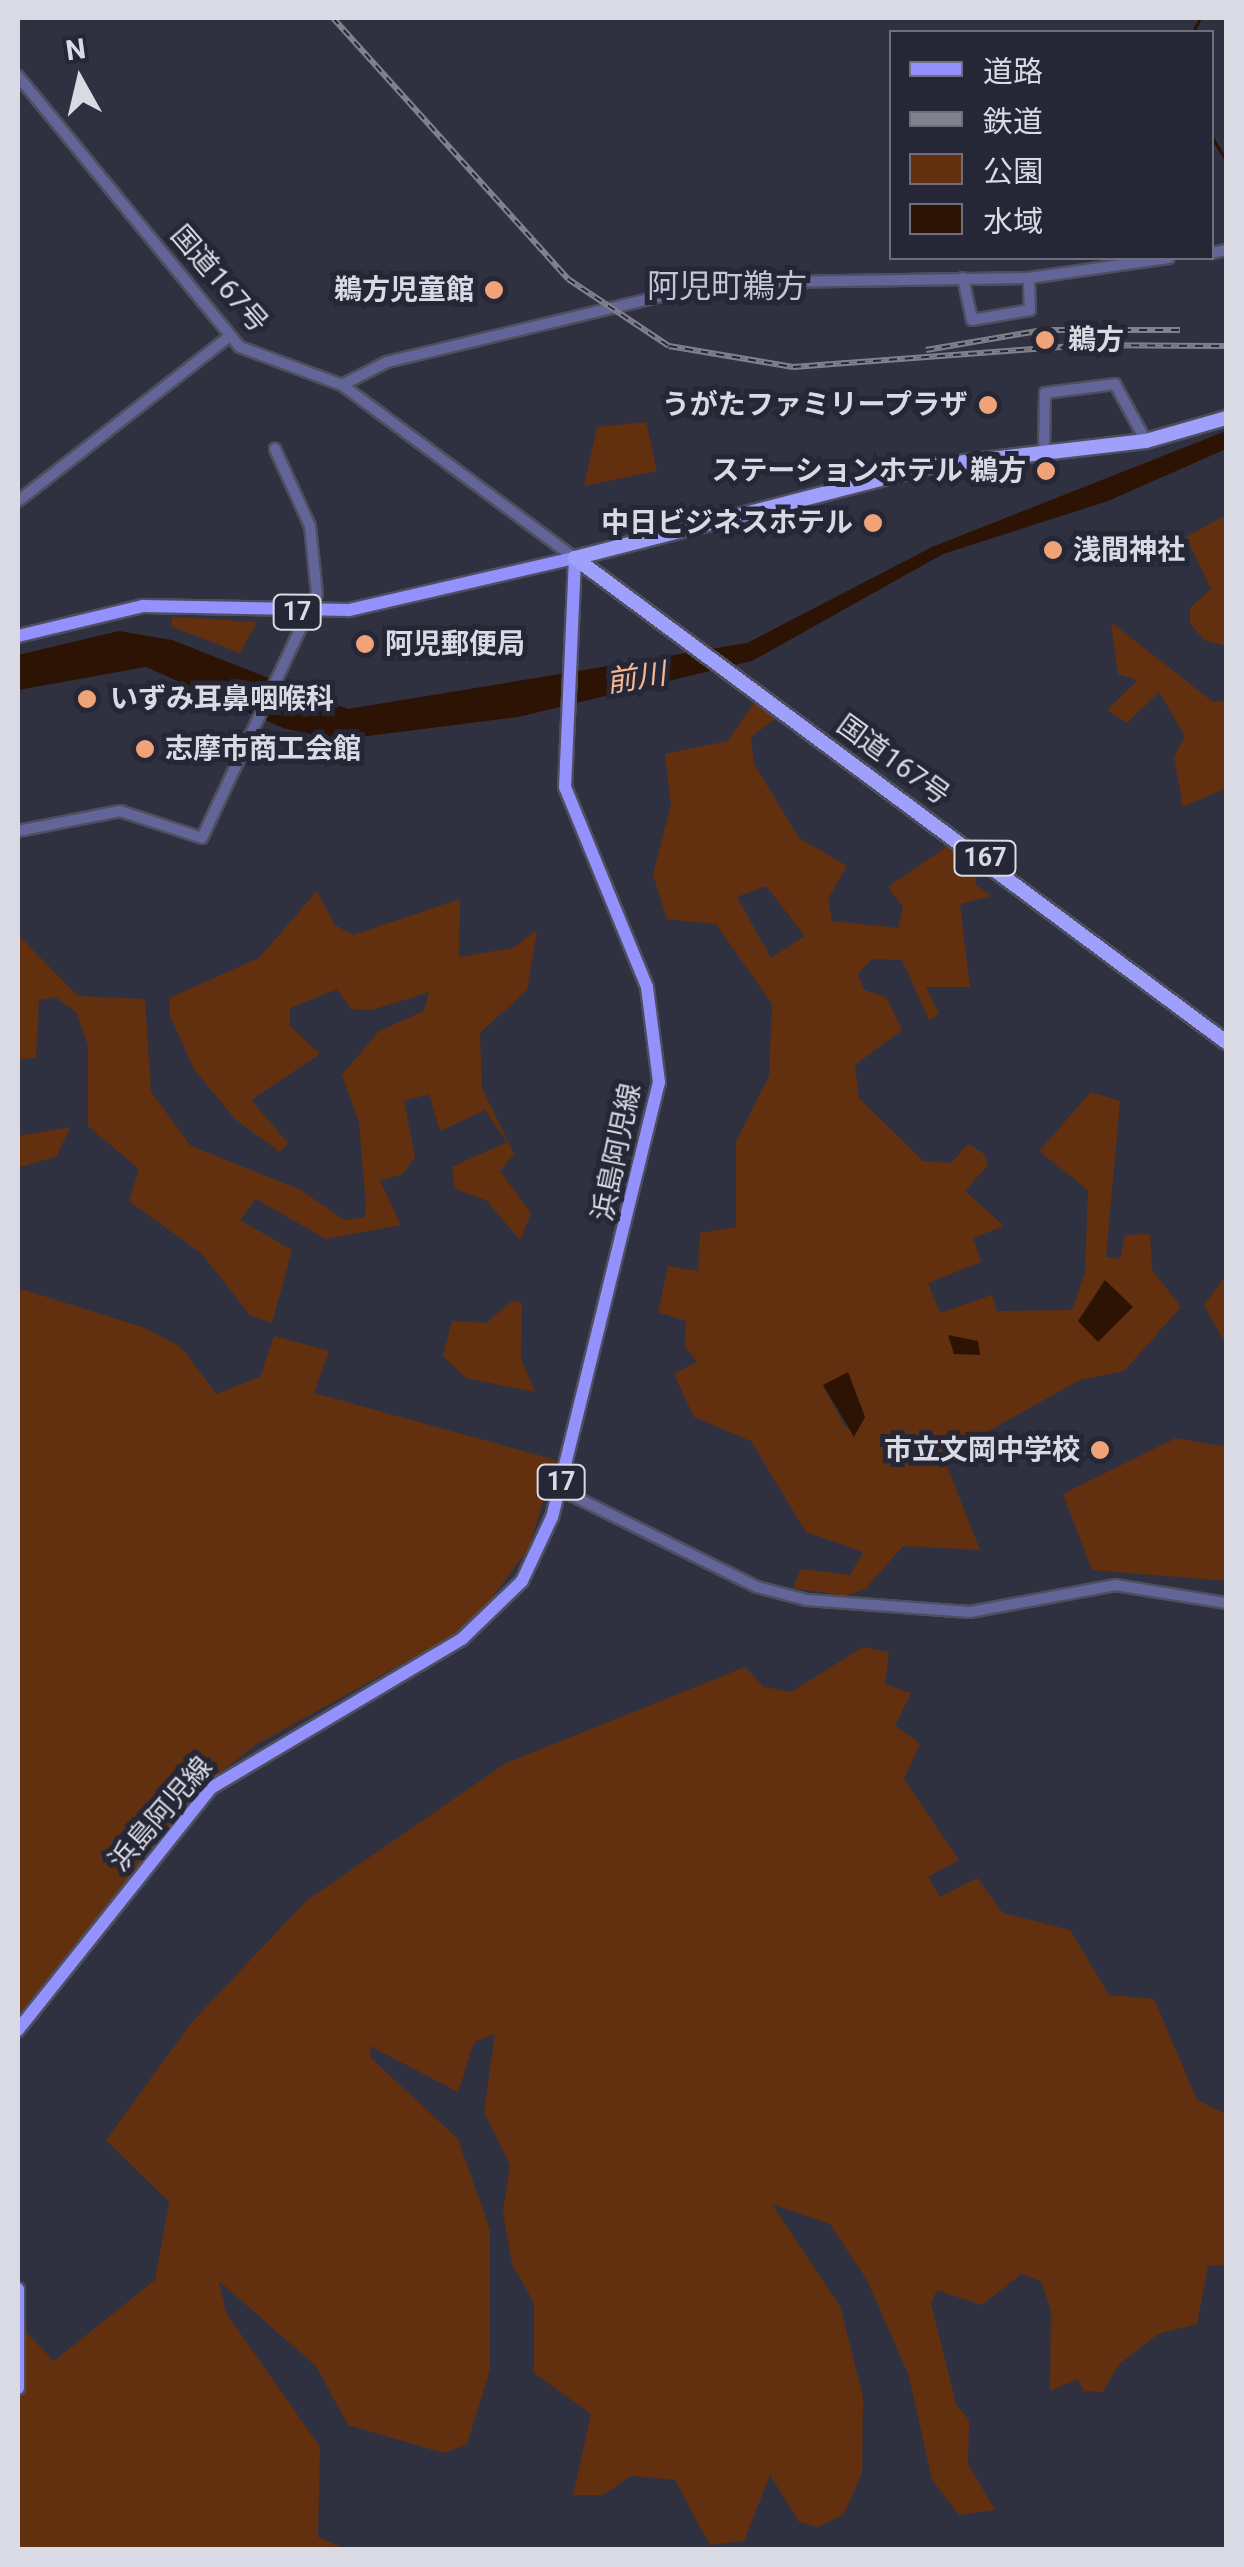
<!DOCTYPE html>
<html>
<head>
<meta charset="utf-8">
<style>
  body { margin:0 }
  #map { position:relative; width:1244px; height:2567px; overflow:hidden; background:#303140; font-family:Roboto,"Noto Sans JP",sans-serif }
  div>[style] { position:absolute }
  .green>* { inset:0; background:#62300e }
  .water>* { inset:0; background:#2c1304 }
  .stream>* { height:2.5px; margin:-1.25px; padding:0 1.25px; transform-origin:1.25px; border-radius:1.25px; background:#2c1304 }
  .roads { filter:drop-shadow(2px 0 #4e4f5e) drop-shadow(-2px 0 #4e4f5e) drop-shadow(0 2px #4e4f5e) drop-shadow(0 -2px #4e4f5e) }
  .tertiary>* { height:10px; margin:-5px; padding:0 5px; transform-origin:5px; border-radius:5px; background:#636498 }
  .primary>* { height:12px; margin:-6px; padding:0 6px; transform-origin:6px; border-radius:6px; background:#9391fd }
  .trunk>* { height:14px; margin:-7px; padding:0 7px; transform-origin:7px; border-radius:7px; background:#9f9ffc }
  .rail>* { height:6px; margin-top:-3px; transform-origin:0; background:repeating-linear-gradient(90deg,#262736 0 8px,#80818d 0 16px); box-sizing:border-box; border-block:2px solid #80818d }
  .dots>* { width:28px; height:28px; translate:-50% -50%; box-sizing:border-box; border:5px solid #262736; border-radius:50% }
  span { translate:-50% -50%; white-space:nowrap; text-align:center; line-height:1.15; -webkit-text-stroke:10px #262736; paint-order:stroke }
  .shield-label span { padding:2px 8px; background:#262736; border:2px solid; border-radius:8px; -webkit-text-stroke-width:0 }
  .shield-label { font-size:25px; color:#d9dae4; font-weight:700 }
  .street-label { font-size:28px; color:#d9dae4 }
  .poi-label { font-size:28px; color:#d9dae4; font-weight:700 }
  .right { translate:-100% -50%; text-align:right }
  .left { translate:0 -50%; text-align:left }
  .water-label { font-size:30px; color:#f7b590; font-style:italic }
  .quarter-label { font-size:32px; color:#c3c5d8 }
  .frame { position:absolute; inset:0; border:20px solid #d9dae4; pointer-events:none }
  .legend { position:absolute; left:889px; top:30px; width:325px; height:230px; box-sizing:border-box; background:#262736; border:2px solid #6e6f7c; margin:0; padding:12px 18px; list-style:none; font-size:30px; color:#d9dae4 }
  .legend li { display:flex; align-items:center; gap:20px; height:50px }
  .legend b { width:50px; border:2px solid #6e6f7c }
  .north { position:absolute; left:30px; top:30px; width:100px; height:100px; -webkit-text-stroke:8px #262736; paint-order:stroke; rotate:352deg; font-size:28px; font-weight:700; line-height:40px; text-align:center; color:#d9dae4 }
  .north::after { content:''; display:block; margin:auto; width:35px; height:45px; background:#d9dae4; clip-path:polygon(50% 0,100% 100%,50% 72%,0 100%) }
</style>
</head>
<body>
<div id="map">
  <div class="green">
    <div style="clip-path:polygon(646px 422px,657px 471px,584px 486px,597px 427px)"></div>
    <div style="clip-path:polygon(1226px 515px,1226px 646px,1204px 640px,1190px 623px,1190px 608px,1211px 589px,1186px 537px)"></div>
    <div style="clip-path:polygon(172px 617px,193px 618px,257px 622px,240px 653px,171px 626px)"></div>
    <div style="clip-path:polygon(1111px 622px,1213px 702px,1226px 700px,1226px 788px,1183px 807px,1174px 757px,1185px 736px,1159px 692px,1127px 723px,1107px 710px,1138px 680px,1118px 674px)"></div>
    <div style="clip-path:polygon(evenodd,757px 698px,779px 716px,751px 737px,754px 764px,799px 838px,847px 866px,828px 899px,832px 921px,898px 928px,903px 907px,888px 887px,952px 843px,981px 865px,975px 884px,991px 896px,960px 904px,970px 987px,926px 987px,939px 1014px,929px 1020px,902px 960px,872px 959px,858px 974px,864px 990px,886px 997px,902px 1030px,855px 1065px,859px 1098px,923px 1161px,951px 1163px,968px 1144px,984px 1154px,988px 1165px,965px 1191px,1004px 1226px,973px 1238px,981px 1262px,928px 1283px,940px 1313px,992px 1295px,997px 1311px,1072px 1310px,1085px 1273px,1088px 1190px,1039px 1151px,1091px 1092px,1120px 1101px,1106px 1257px,1120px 1259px,1125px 1235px,1150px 1234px,1152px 1270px,1181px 1307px,1124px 1371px,1080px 1380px,943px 1456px,980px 1550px,903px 1546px,865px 1589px,846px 1596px,793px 1588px,801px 1569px,850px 1575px,863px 1552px,806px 1532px,751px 1441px,694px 1417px,674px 1374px,697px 1362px,685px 1346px,686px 1321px,658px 1312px,668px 1266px,698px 1271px,700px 1233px,736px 1227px,736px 1142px,769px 1076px,772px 1004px,716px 924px,667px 919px,653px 874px,671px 805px,665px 754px,728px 741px,757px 698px,766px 886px,805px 936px,771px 958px,737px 897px,766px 886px,757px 698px,848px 1373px,865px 1417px,846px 1428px,823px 1386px,848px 1373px)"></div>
    <div style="clip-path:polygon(317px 891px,335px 925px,353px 935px,460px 899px,459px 957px,513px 948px,537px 930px,527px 990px,480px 1033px,482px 1088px,514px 1154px,500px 1171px,531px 1213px,520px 1240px,486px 1200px,455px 1189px,452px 1167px,507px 1142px,485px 1110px,440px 1131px,429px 1094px,404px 1101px,415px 1157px,403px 1174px,380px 1181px,401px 1225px,326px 1239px,256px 1199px,240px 1220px,292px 1250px,272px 1323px,250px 1315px,202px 1254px,129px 1201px,139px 1169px,88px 1126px,88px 1045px,76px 1012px,55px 997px,39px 1000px,36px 1057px,18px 1060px,18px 935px,78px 996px,145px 999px,151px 1092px,191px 1146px,301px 1190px,344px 1220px,365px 1217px,366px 1206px,359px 1122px,342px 1075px,379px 1031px,424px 1011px,429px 992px,372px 1010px,351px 1009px,337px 989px,290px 1008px,290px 1026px,320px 1054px,251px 1100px,288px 1143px,280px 1152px,235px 1119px,194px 1069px,170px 1016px,169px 998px,259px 958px)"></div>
    <div style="clip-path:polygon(70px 1127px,57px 1156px,18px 1168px,18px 1136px)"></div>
    <div style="clip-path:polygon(1226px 1276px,1226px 1345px,1204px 1305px)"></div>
    <div style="clip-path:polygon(18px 1288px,145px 1328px,181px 1347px,216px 1394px,260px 1377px,274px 1336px,329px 1351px,314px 1393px,556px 1460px,528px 1550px,469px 1627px,257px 1744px,206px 1784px,18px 2015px)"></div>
    <div style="clip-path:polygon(512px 1301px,522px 1303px,521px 1359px,535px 1392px,466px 1378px,443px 1356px,452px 1321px,486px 1323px)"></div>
    <div style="clip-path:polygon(1176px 1438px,1226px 1447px,1226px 1581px,1092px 1570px,1063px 1494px)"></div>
    <div style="clip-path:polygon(863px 1647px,889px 1652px,885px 1684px,911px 1693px,895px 1725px,920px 1744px,904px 1779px,959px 1860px,928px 1877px,940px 1897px,977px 1878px,1003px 1913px,1070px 1930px,1109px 1995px,1154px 1999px,1197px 2100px,1226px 2114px,1226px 2264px,1208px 2266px,1197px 2324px,1158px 2334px,1119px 2364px,1103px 2392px,1084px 2391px,1077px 2379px,1050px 2391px,1051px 2310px,1041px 2281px,1021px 2274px,982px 2305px,937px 2290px,931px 2304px,956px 2404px,969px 2420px,968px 2464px,995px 2510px,959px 2515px,932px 2480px,909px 2376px,867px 2280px,830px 2224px,772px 2204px,840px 2306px,863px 2397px,862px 2473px,844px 2514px,818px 2527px,799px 2522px,770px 2475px,744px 2541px,710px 2545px,675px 2480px,631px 2476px,603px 2495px,573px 2495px,591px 2414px,534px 2373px,534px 2303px,512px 2264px,503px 2212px,510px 2165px,484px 2112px,495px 2034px,474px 2042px,458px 2092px,370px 2046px,371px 2058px,458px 2139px,490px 2230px,490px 2370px,467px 2444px,444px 2453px,348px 2425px,316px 2366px,219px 2281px,226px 2313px,320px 2447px,318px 2537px,346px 2549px,18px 2549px,18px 2324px,54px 2361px,155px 2280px,169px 2202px,106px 2140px,192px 2022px,306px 1901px,506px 1763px,745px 1667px,764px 1687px,791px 1692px)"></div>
  </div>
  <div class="water">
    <div style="clip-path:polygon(1226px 431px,1226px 449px,1108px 501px,943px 554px,752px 661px,518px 717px,336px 740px,283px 728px,146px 667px,18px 690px,18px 655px,119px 631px,172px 640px,348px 709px,747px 643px,932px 547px)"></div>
    <div style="clip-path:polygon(1105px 1280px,1133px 1307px,1098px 1342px,1078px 1321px)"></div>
    <div style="clip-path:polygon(948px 1335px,978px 1341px,980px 1355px,954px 1354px)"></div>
    <div style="clip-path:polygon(848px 1372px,865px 1417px,854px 1437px,823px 1385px)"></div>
  </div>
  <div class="stream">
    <div style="left:1193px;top:32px;width:16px;rotate:-63deg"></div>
    <div style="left:1212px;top:137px;width:26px;rotate:58deg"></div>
  </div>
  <div class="roads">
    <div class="tertiary">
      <div style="left:18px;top:76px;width:350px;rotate:50.7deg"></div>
      <div style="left:240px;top:347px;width:109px;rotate:20.4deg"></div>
      <div style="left:342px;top:385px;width:290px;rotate:36.6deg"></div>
      <div style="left:1212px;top:253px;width:14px;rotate:-12deg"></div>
      <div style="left:963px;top:278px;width:43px;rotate:77.9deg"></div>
      <div style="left:972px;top:320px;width:59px;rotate:-9.8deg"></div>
      <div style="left:1030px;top:310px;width:32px;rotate:-92deg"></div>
      <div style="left:342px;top:385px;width:51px;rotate:-27.1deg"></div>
      <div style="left:387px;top:362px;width:338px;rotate:-13.5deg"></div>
      <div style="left:716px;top:283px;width:313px;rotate:-0.9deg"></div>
      <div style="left:1029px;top:278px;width:141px;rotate:-8.1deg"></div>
      <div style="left:1044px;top:451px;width:58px;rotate:-89deg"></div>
      <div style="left:1045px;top:393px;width:71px;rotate:-7.3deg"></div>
      <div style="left:1115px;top:384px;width:65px;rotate:61.5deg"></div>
      <div style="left:18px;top:501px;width:267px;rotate:-37.9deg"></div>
      <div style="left:18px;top:831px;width:104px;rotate:-11.1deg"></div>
      <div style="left:120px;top:811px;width:86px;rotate:18.2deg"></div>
      <div style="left:202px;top:838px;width:270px;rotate:-64.8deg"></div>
      <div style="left:317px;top:594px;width:68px;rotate:-95.9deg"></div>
      <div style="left:310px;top:526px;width:85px;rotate:-114.4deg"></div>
      <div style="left:559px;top:1489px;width:221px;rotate:26.3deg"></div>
      <div style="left:757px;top:1587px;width:52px;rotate:14.6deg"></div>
      <div style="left:807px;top:1600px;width:163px;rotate:4.2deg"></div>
      <div style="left:970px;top:1612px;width:147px;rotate:-10.5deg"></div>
      <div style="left:1115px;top:1585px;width:112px;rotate:9.2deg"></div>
    </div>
    <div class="primary">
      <div style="left:18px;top:636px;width:129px;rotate:-13.5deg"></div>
      <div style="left:143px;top:606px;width:206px;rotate:1.1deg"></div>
      <div style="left:349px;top:610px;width:232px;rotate:-13deg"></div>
      <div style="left:575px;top:558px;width:229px;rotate:92.5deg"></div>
      <div style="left:565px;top:787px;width:216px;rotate:67.7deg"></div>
      <div style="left:647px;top:987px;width:96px;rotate:82.8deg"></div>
      <div style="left:659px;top:1082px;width:448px;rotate:103.8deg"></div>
      <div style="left:552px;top:1517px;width:71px;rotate:115.1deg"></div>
      <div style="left:522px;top:1581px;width:83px;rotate:136deg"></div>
      <div style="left:462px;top:1639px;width:292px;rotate:149.3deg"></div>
      <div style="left:211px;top:1788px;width:310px;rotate:128.6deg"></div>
      <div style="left:18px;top:2289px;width:99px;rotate:90deg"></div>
    </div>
    <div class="trunk">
      <div style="left:575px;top:558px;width:811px;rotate:36.63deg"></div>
      <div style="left:575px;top:558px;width:367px;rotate:-14.5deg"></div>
      <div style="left:930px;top:466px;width:217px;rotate:-6.6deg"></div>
      <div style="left:1146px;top:441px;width:83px;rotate:-16deg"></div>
    </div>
  </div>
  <div class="rail">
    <div style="left:333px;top:18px;width:351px;rotate:48deg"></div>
    <div style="left:568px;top:279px;width:121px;rotate:33.6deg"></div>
    <div style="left:669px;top:346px;width:126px;rotate:9.6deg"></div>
    <div style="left:793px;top:367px;width:291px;rotate:-4.3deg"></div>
    <div style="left:1083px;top:345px;width:143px;rotate:0.4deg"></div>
    <div style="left:926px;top:350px;width:119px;rotate:-9.7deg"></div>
    <div style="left:1043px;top:330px;width:137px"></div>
  </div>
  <div class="dots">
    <div style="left:494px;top:290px;background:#efa377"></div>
    <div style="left:1045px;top:340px;background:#efa377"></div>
    <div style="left:988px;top:405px;background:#efa377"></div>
    <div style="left:1046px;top:471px;background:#efa377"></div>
    <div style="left:873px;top:523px;background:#efa377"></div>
    <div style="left:1053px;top:550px;background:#efa377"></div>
    <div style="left:365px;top:644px;background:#efa377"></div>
    <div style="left:87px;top:699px;background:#efa377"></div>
    <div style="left:145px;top:749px;background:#efa377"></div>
    <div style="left:1100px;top:1450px;background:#efa377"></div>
  </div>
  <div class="shield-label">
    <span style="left:297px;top:612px">17</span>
    <span style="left:985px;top:858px">167</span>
    <span style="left:561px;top:1482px">17</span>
  </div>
  <div class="street-label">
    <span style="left:219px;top:279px;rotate:49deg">国道167号</span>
    <span style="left:893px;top:760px;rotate:36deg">国道167号</span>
    <span style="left:617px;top:1152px;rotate:-78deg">浜島阿児線</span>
    <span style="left:161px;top:1814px;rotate:-49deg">浜島阿児線</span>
  </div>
  <div class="poi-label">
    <span class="right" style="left:474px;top:290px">鵜方児童館</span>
    <span class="left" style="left:1068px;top:340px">鵜方</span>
    <span class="right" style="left:968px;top:405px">うがたファミリープラザ</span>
    <span class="right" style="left:1026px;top:471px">ステーションホテル 鵜方</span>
    <span class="right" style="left:853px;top:523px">中日ビジネスホテル</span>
    <span class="left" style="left:1073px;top:550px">浅間神社</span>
    <span class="left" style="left:385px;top:644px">阿児郵便局</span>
    <span class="left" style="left:110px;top:699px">いずみ耳鼻咽喉科</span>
    <span class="left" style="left:165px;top:749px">志摩市商工会館</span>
    <span class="right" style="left:1080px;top:1450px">市立文岡中学校</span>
  </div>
  <div class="water-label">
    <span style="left:636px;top:678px;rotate:-9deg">前川</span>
  </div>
  <div class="quarter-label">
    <span style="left:727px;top:286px">阿児町鵜方</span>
  </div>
  <div class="frame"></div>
  <ul class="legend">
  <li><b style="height:12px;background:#9391fd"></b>道路</li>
  <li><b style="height:12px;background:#80818d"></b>鉄道</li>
  <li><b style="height:28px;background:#62300e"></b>公園</li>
  <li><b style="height:28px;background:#2c1304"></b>水域</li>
  </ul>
  <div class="north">N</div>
</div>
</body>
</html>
